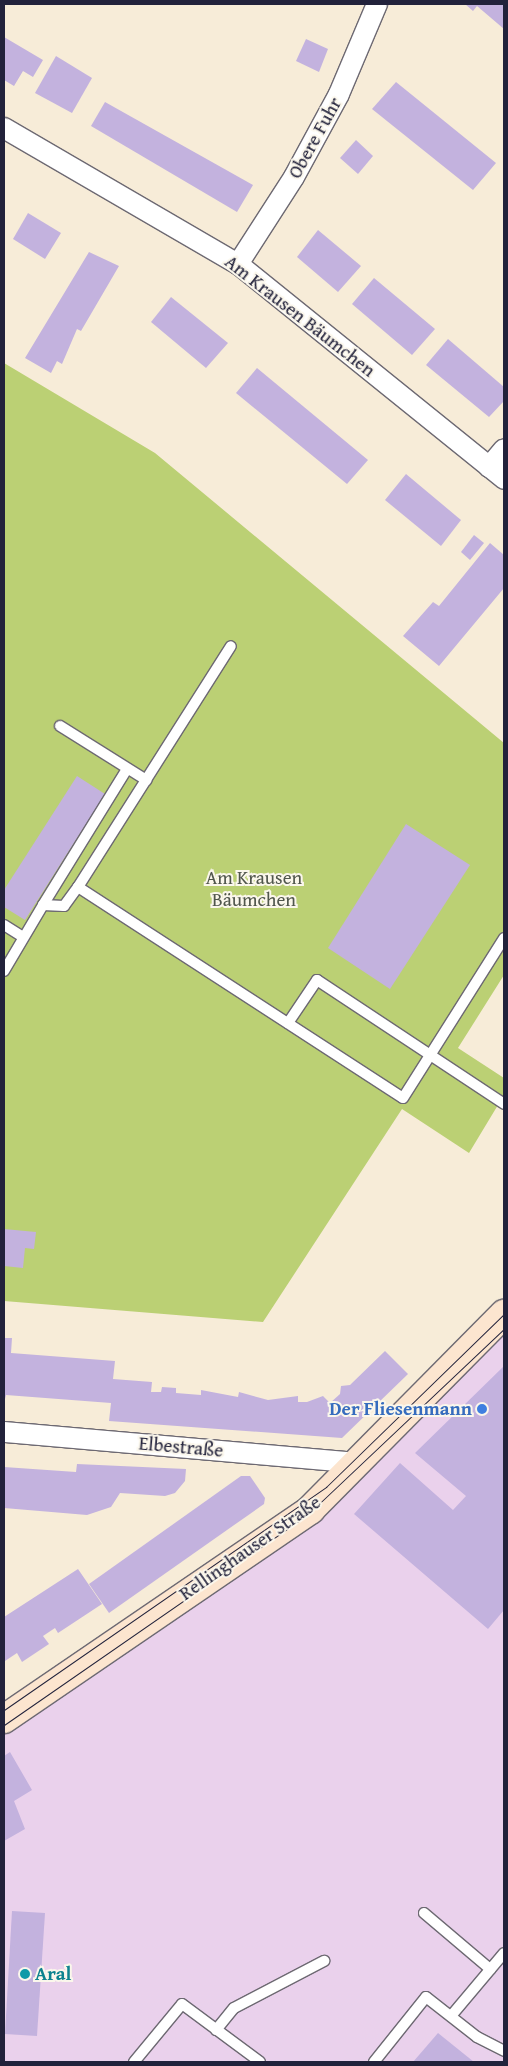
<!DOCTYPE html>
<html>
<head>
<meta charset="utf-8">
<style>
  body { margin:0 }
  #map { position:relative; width:508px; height:2066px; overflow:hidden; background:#f7ecd8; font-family:"Gentium Book Plus",serif }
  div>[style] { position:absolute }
  .built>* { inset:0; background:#ead1ec }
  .green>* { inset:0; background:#bbd074 }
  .building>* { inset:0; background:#c3b2de }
  .roads { filter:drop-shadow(1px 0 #6d6972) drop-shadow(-1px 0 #6d6972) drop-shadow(0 1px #6d6972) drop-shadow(0 -1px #6d6972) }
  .service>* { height:10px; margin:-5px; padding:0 5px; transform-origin:5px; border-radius:5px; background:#fff }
  .minor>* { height:20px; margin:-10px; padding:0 10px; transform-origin:10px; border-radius:10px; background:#fff }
  .secondary>* { height:28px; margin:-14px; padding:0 14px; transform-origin:14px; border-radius:14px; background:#fce5cf }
  .tram>* { height:1px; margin:-0.5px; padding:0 0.5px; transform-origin:0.5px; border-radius:0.5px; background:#22223b }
  .dots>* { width:14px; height:14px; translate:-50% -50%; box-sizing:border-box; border:2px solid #fbf7ec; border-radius:50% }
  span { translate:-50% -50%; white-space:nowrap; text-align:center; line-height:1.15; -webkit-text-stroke:4px #fbf7ec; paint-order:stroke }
  .street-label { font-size:19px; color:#22223b }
  .park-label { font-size:19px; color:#50564c }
  .shop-label { font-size:19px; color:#366cbe; font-weight:700 }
  .right { translate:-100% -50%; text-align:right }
  .culture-label { font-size:19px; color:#0d838f; font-weight:700 }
  .left { translate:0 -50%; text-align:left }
  .frame { position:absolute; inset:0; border:5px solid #22223b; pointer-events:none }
</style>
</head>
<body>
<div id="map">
  <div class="built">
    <div style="clip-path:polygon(504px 1320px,504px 2062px,4px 2062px,4px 1722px,311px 1511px)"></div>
  </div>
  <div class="green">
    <div style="clip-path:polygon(4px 363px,155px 453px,504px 743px,504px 975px,458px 1048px,504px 1078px,504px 1095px,469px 1153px,402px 1109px,263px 1322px,4px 1301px)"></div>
  </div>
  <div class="building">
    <div style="clip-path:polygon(465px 4px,504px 4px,504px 29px,477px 6px,473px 11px)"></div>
    <div style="clip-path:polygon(4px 37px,43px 60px,33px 77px,23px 71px,14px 86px,4px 80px)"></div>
    <div style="clip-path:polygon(306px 39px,328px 49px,319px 72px,296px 61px)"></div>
    <div style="clip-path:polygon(56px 56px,92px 78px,72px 113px,35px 93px)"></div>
    <div style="clip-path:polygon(396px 82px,496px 163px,473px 190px,372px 109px)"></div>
    <div style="clip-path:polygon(105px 102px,253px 185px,237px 212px,91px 126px)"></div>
    <div style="clip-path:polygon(356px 140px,373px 156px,358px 174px,340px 158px)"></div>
    <div style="clip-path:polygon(28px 213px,61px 233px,45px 259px,13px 239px)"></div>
    <div style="clip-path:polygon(318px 230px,361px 266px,338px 292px,297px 257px)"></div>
    <div style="clip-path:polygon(89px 252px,119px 266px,81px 331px,77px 329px,62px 364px,57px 361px,51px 373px,25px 358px)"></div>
    <div style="clip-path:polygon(374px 278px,435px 329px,412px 355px,352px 304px)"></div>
    <div style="clip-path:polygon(171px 297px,228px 343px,206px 368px,151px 322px)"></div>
    <div style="clip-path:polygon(448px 339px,504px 387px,504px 401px,489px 417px,426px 365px)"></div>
    <div style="clip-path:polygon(257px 368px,368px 460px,347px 484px,236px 393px)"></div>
    <div style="clip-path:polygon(406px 474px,461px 520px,441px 546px,385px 500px)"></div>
    <div style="clip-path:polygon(474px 535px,484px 543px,470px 560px,461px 552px)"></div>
    <div style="clip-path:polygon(490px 543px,504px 555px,504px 588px,439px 666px,403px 636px,433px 602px,439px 606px)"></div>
    <div style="clip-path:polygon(77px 776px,105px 794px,25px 920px,4px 907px,4px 890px)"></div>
    <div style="clip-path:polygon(406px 824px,470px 865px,390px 989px,328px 948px)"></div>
    <div style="clip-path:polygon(4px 1229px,36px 1232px,34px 1249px,25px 1248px,23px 1268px,4px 1266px)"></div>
    <div style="clip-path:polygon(4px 1338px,12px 1338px,11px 1353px,115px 1361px,113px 1379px,152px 1382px,151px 1392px,161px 1392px,162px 1387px,176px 1388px,176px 1393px,201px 1395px,201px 1390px,238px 1397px,239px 1392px,268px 1400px,298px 1396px,298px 1402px,307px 1402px,323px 1396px,330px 1403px,340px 1394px,341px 1386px,350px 1385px,385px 1351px,408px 1374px,342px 1438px,109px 1421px,111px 1403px,6px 1395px,4px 1403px)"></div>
    <div style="clip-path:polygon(504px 1366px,504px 1610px,488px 1629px,354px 1514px,400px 1463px,453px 1510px,466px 1496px,415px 1453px)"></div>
    <div style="clip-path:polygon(77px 1464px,186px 1469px,185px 1481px,175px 1493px,165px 1496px,120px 1493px,111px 1507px,87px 1515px,4px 1508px,4px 1467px,76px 1472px)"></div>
    <div style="clip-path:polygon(241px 1476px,250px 1476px,265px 1498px,264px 1504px,109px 1613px,89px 1584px)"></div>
    <div style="clip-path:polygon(78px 1569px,102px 1604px,58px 1633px,55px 1628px,43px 1636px,49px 1644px,22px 1662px,17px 1653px,5px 1661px,4px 1617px)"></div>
    <div style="clip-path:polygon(10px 1752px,32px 1790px,14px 1801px,25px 1829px,4px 1841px,4px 1756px)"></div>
    <div style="clip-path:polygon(12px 1911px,45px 1913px,37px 2036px,5px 2034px)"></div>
    <div style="clip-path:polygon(438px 2033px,474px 2062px,413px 2062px)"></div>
  </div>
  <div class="roads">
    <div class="service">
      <div style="left:60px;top:726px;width:102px;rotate:32.1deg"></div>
      <div style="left:78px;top:887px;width:387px;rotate:33deg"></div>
      <div style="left:403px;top:1098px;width:189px;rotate:-57.7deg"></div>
      <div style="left:43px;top:905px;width:160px;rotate:-58.3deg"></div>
      <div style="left:4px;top:925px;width:22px;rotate:32deg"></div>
      <div style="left:4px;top:971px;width:77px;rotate:-59.4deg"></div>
      <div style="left:43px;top:905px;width:21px;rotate:3deg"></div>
      <div style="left:64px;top:906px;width:24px;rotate:-54deg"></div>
      <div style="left:78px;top:887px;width:285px;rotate:-57.6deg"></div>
      <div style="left:288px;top:1023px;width:52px;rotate:-56deg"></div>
      <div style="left:317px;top:980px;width:224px;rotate:33.5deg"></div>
      <div style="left:424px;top:1913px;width:87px;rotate:40.3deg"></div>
      <div style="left:451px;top:2016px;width:82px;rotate:-49.9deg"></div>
      <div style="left:216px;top:2030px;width:28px;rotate:-51deg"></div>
      <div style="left:234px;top:2008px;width:102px;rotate:-27.6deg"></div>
      <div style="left:134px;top:2062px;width:75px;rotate:-50.4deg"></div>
      <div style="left:182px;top:2004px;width:97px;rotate:36.6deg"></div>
      <div style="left:374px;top:2062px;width:83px;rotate:-51.3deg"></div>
      <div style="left:426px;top:1997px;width:65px;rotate:38.1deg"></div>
      <div style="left:477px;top:2037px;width:30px;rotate:27deg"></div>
    </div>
    <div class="minor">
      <div style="left:4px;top:128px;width:271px;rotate:30.2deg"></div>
      <div style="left:238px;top:264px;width:342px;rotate:38.9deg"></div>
      <div style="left:238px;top:264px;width:103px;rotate:-57.2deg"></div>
      <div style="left:294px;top:177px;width:94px;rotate:-61.5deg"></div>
      <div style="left:339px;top:94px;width:98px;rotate:-67.1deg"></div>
      <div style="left:489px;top:467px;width:23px;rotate:-50deg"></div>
      <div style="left:4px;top:1432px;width:356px;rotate:5deg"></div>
    </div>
    <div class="secondary">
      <div style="left:4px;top:1719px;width:371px;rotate:-34.3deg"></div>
      <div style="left:310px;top:1510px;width:276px;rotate:-45.3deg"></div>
    </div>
  </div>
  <div class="tram">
    <div style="left:4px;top:1710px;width:392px;rotate:-34.7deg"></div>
    <div style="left:326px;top:1487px;width:248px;rotate:-44.2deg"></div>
    <div style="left:4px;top:1725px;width:369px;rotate:-34.7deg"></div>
    <div style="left:307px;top:1515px;width:271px;rotate:-43.4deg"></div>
  </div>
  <div class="dots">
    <div style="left:482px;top:1409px;background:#3f7fe0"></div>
    <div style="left:25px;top:1974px;background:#0f9aa8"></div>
  </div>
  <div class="street-label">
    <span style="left:315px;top:138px;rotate:-61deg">Obere Fuhr</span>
    <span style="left:300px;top:316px;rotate:38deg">Am Krausen Bäumchen</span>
    <span style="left:181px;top:1447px;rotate:5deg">Elbestraße</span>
    <span style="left:250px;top:1548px;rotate:-35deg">Rellinghauser Straße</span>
  </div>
  <div class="park-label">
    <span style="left:254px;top:889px">Am Krausen<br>Bäumchen</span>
  </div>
  <div class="shop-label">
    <span class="right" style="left:472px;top:1409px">Der Fliesenmann</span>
  </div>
  <div class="culture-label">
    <span class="left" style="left:35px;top:1974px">Aral</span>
  </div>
  <div class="frame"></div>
</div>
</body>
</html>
